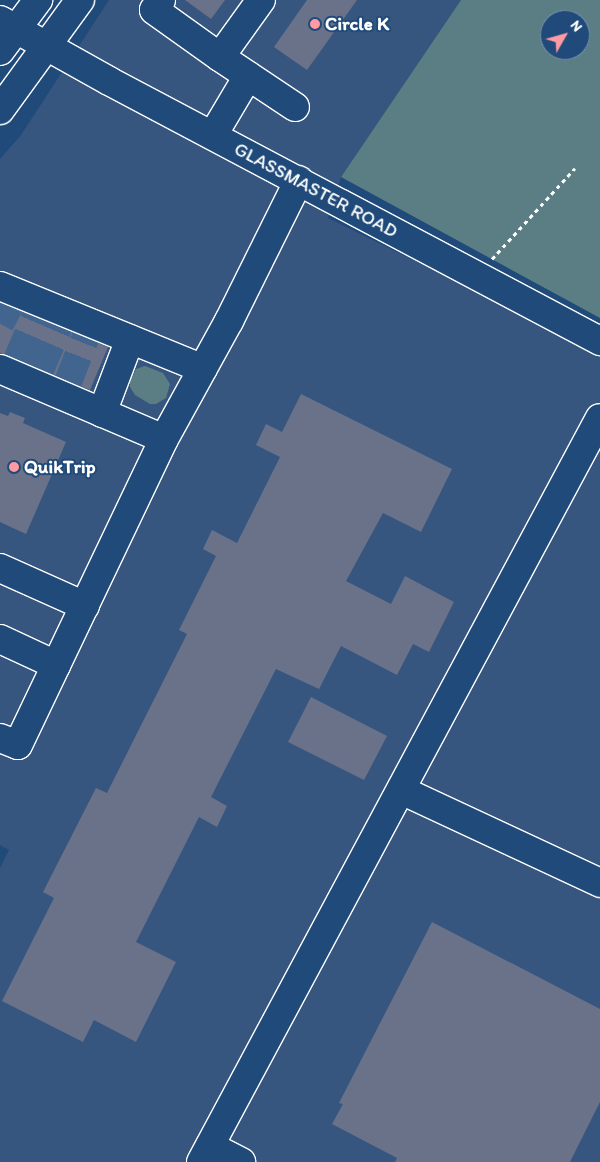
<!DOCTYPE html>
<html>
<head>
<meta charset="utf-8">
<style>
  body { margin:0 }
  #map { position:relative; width:600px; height:1162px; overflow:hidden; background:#1f4a7a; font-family:Itim,sans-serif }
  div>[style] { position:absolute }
  .built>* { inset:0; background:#36567f }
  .green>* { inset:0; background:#5a7e83 }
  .building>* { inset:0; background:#6a728a }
  .minor-tunnel>* { height:28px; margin-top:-14px; transform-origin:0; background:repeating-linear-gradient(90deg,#41658e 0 28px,transparent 0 42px) }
  .path>* { height:3px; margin-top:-1.5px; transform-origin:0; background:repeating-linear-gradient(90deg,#fff 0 4px,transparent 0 8px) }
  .roads { filter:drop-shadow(1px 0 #fff) drop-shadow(-1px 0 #fff) drop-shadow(0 1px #fff) drop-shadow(0 -1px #fff) }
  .minor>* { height:28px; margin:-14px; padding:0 14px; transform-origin:14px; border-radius:14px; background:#1f4a7a }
  .major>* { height:28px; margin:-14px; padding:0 14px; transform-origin:14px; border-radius:14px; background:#1f4a7a }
  .dots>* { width:14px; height:14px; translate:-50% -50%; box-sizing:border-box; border:2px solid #1f4a7a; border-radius:50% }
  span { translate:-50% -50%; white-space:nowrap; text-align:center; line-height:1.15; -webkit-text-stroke:4px #1f4a7a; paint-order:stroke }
  .poi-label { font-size:19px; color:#fff; font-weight:700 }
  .left { translate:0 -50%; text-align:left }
  .street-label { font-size:19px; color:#fff }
  .north { position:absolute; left:540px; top:10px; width:50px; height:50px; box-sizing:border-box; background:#1f4a7a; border:1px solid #7992af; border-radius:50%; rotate:52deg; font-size:14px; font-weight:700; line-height:20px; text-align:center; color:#fff }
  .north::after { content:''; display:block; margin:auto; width:18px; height:22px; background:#ff9aa2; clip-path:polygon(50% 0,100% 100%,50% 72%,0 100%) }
</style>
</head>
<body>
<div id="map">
  <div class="built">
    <div style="clip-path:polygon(109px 0,461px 0,341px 177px,328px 218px,600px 352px,600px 1162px,0 1162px,0 868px,9px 850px,0 845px,0 159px,21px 135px)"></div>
  </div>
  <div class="green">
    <div style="clip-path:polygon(evenodd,461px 0,600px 0,600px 318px,341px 177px,461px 0,550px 20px,580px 20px,580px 50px,550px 50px,550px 20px)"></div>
    <div style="clip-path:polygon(145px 366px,163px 373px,170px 384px,166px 398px,156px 404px,150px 404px,135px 395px,130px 387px,130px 381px,136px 369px)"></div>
  </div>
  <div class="building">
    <div style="clip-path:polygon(185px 0,225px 0,211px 19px)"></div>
    <div style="clip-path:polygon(307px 0,357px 0,307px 70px,274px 47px)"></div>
    <div style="clip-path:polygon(0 303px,108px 347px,90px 390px,0 353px)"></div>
    <div style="clip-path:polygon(301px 394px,452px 469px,421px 532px,383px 513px,346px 581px,391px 604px,405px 576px,454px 602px,429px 652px,413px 644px,397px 675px,341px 646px,319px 689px,276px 669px,211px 797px,227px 806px,217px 827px,199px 817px,136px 942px,176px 962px,136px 1042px,94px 1020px,83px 1042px,2px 1001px,54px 898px,43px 892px,96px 788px,107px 793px,187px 634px,179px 630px,216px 556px,203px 549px,212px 530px,237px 543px,280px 457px,256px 445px,266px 424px,282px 432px)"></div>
    <div style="clip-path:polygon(10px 412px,25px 418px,23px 423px,66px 442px,26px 534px,0 522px,0 413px,8px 416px)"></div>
    <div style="clip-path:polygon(311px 697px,387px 736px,364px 780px,288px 742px)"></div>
    <div style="clip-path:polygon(432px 922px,600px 1009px,600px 1102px,570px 1162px,395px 1162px,397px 1158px,332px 1124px,343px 1104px,339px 1103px)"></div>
  </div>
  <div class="minor-tunnel">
    <div style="left:0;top:324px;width:26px;rotate:-62deg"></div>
    <div style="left:17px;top:360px;width:53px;rotate:-66.8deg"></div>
    <div style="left:40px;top:370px;width:53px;rotate:-66.8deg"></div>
    <div style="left:68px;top:382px;width:55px;rotate:-68.6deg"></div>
  </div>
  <div class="path">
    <div style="left:492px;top:259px;width:123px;rotate:-47.6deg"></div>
  </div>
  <div class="roads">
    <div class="minor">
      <div style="left:161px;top:0;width:12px;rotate:125deg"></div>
      <div style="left:154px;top:10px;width:81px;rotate:35.5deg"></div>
      <div style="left:220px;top:57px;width:70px;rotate:-54.3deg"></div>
      <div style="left:0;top:20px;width:125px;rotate:29.2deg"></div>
      <div style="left:109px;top:81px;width:556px;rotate:27.9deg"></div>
      <div style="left:220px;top:57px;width:90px;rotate:33.7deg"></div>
      <div style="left:213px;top:135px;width:69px;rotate:-59.3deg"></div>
      <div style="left:0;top:286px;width:219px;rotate:22.2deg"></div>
      <div style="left:0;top:369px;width:178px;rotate:23.1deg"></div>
      <div style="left:102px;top:413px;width:79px;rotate:-69.3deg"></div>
      <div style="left:0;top:568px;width:93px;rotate:24.1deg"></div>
      <div style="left:0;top:639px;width:62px;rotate:24.9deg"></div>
      <div style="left:0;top:738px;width:19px;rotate:21deg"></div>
      <div style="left:18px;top:745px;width:339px;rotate:-64.5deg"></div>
      <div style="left:164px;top:439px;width:135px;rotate:-61.2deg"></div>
      <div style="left:229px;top:321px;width:157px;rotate:-63.6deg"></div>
      <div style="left:401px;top:790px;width:220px;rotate:25deg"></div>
      <div style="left:210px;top:1146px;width:35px;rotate:27deg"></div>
      <div style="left:201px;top:1162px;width:844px;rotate:-61.8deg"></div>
    </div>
    <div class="major">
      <div style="left:0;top:51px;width:64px;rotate:-53.3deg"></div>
      <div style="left:0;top:110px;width:136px;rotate:-54deg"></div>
    </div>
  </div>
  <div class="dots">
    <div style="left:315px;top:24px;background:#ff9aa2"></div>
    <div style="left:14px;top:467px;background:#ff9aa2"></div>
  </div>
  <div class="poi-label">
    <span class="left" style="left:325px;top:24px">Circle K</span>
    <span class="left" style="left:24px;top:467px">QuikTrip</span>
  </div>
  <div class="street-label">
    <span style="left:316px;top:190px;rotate:28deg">GLASSMASTER ROAD</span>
  </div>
  <div class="north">N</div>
</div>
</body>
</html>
